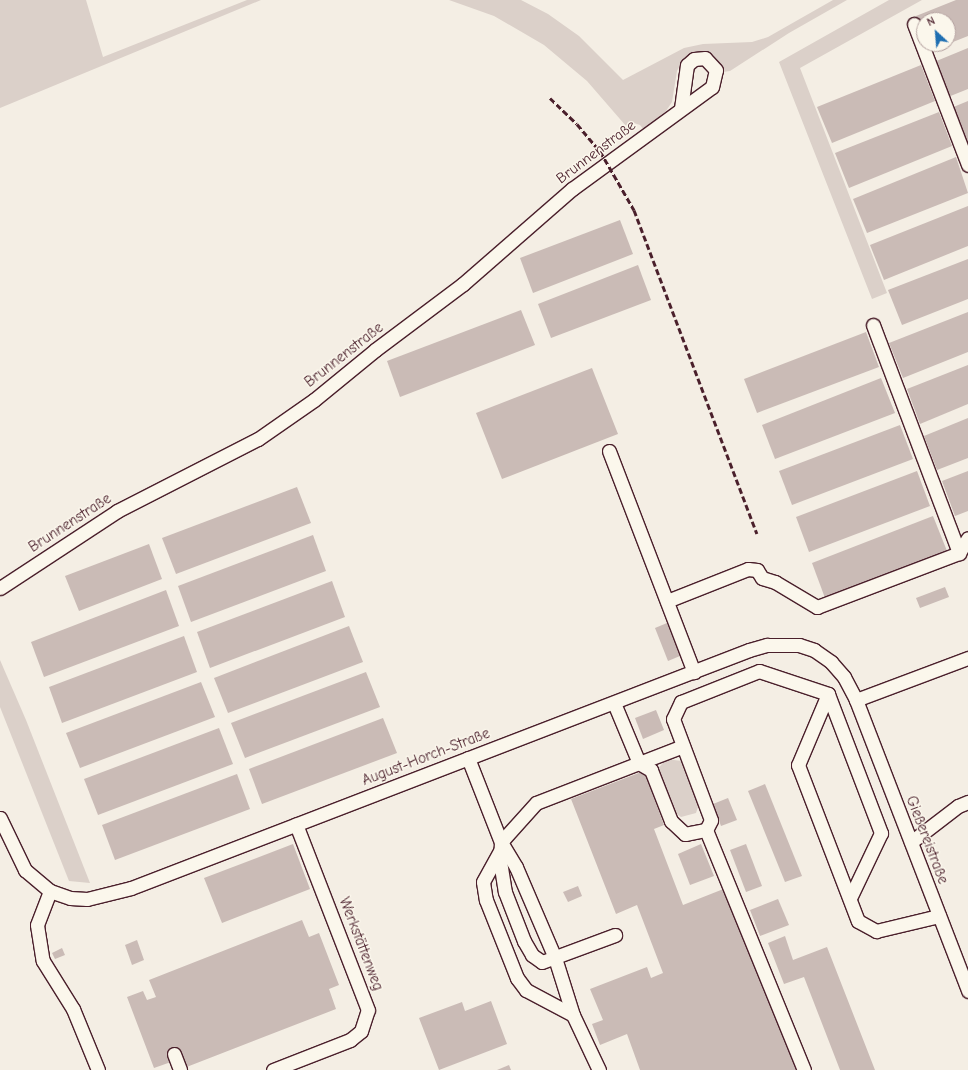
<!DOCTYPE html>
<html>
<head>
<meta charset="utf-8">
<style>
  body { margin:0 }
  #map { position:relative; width:968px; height:1070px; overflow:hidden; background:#f4eee4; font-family:"Comic Neue",sans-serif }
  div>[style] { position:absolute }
  .green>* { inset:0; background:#dbd0c9 }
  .building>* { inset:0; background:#cabbb6 }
  .roads { filter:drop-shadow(1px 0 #4a1f2b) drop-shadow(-1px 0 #4a1f2b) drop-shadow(0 1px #4a1f2b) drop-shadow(0 -1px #4a1f2b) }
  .minor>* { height:13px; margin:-6.5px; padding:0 6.5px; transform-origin:6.5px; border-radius:6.5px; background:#fbf7ec }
  .rail>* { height:3px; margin-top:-1.5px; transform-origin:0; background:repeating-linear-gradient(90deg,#4a1f2b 0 6px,transparent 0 9px) }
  span { translate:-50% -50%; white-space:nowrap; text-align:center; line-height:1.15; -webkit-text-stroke:3px #fbf7ec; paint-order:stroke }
  .street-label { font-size:15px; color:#4a1f2b }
  .north { position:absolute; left:916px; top:12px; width:40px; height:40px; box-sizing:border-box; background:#fbf7ec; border:1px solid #b4a19f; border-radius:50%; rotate:334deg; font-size:11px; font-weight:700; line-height:16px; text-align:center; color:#4a1f2b }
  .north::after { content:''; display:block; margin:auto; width:14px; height:18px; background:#1f6fb2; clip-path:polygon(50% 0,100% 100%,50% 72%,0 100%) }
</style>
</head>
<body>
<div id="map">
  <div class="green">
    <div style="clip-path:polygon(0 0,86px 0,103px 57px,247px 0,261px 0,0 108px)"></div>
    <div style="clip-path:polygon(449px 0,521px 0,548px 14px,579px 36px,623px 80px,684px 48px,703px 44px,752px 42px,768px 37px,833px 0,847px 0,789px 33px,730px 71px,723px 72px,712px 55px,701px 52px,691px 54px,682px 61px,677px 71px,672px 102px,666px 111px,644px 130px,640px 125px,631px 122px,626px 126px,587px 81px,544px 45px,494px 16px)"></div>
    <div style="clip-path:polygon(889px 0,922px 0,800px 68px,887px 293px,872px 299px,779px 62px)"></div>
    <div style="clip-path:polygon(0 660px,26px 720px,90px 883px,69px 881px,0 707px)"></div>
    <div style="clip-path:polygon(666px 759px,682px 761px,700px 801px,696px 813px,681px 817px,674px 812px,657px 770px)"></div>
  </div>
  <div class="building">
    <div style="clip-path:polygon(956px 0,968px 0,968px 36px,948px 44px,948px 20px,924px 20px,924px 35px,916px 16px)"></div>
    <div style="clip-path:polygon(928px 44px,947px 44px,930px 51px)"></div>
    <div style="clip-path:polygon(968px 48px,968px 89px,948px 97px,934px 62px)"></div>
    <div style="clip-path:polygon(921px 65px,935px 101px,832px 143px,817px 107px)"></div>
    <div style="clip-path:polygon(968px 101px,968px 143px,966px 144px,951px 108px)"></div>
    <div style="clip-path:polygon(939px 112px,952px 146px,849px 188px,835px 153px)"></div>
    <div style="clip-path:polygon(956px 157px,968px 193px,867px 233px,853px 199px)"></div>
    <div style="clip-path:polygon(968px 206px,968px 246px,884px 280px,870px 245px)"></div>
    <div style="clip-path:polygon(620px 220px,633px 254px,533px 293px,520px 258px)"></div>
    <div style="clip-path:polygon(968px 259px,968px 299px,902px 325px,888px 290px)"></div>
    <div style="clip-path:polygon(638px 265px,651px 300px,551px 338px,538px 304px)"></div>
    <div style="clip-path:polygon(521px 310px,535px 345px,400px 397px,387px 361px)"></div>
    <div style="clip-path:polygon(968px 312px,968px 352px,903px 378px,889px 343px)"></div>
    <div style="clip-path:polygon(866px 332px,879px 367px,757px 413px,744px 379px)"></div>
    <div style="clip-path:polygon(968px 365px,968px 404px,920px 424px,907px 389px)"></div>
    <div style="clip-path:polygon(592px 368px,618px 434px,502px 479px,476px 413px)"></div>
    <div style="clip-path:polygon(881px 378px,895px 413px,775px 459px,762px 425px)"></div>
    <div style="clip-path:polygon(968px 418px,968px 458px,937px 470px,924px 436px)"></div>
    <div style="clip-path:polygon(900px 425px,913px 459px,792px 505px,779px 471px)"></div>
    <div style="clip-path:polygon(917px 471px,930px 506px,809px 552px,796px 517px)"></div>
    <div style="clip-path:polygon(968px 471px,968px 511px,955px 516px,942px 481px)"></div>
    <div style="clip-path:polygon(297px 487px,311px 523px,176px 574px,162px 538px)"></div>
    <div style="clip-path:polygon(933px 516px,947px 551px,825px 598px,812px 563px)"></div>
    <div style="clip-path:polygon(313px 535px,326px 571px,191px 622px,178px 586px)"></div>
    <div style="clip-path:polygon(149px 544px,162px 579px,79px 611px,65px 576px)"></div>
    <div style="clip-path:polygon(332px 581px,345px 617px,210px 668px,197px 632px)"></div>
    <div style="clip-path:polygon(945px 587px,949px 597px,920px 608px,916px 598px)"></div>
    <div style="clip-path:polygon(166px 590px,179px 626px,44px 677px,31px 642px)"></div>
    <div style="clip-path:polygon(667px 623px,680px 656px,668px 661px,655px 628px)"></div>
    <div style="clip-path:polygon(349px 626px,363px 662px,228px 713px,214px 678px)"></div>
    <div style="clip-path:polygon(184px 636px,197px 672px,62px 723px,49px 687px)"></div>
    <div style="clip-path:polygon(366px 672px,380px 707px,245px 758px,231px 723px)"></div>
    <div style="clip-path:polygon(201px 682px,215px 717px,80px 768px,66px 733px)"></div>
    <div style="clip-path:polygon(656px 710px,664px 730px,643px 739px,635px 718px)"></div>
    <div style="clip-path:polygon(383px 718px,397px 753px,262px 804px,249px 769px)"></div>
    <div style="clip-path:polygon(219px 728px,233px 764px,98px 815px,84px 779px)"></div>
    <div style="clip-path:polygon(644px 771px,664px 825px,654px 829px,683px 905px,726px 888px,798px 1070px,640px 1070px,627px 1034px,600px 1045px,592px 1024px,603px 1020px,590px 989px,647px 967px,651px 978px,663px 973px,637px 905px,616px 914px,571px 799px)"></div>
    <div style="clip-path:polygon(237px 774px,250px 809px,115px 860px,102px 825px)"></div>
    <div style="clip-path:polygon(765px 784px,802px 876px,785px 882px,748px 791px)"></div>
    <div style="clip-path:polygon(728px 798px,737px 820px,721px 826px,713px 804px)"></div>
    <div style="clip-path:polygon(293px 844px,310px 889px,222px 923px,204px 878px)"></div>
    <div style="clip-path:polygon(701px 844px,714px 876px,690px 885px,678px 854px)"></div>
    <div style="clip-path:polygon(746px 844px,762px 886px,746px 892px,730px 850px)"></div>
    <div style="clip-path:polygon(578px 886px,582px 896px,568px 902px,563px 892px)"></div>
    <div style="clip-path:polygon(778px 899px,789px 925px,760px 936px,750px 910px)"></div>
    <div style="clip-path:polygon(302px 920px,309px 937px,319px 933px,339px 985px,329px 989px,336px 1009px,184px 1068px,177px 1049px,167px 1053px,171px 1062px,154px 1068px,127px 997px,143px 991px,147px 1000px,156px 997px,149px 980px)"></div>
    <div style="clip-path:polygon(785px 936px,793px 960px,827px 947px,875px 1070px,840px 1070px,804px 977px,784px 984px,768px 943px)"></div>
    <div style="clip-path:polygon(137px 940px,144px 960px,132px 965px,125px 945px)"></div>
    <div style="clip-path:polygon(62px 948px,65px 955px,55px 959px,52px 953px)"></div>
    <div style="clip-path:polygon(491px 1001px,507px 1044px,439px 1070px,419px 1018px,462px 1002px,465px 1011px)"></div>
    <div style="clip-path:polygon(509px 1065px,511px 1070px,497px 1070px)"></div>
  </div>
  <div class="roads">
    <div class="minor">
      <div style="left:914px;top:24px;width:151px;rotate:69deg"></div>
      <div style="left:873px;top:325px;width:244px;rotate:69.3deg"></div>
      <div style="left:609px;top:451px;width:237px;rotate:69deg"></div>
      <div style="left:0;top:588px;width:140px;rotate:-33.3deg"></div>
      <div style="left:117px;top:511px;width:158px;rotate:-27.1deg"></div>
      <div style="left:258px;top:439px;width:68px;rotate:-34.9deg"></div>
      <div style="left:314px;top:400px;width:79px;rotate:-39.3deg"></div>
      <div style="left:375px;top:350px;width:110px;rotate:-36.9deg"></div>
      <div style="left:463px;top:284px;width:145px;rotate:-41.1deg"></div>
      <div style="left:572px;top:189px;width:173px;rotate:-36.1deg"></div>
      <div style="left:712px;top:87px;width:17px;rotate:-77deg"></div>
      <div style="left:716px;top:70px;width:16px;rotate:-133deg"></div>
      <div style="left:705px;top:58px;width:11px;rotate:175deg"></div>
      <div style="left:694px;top:59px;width:9px;rotate:139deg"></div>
      <div style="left:687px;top:65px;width:43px;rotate:97.9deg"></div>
      <div style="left:667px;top:601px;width:87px;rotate:-21.6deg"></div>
      <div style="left:748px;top:569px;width:9px;rotate:6deg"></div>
      <div style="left:757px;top:570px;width:9px;rotate:58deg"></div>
      <div style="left:762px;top:578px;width:14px;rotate:17deg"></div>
      <div style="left:775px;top:582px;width:49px;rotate:30.8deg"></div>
      <div style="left:817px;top:607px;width:152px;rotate:-20.8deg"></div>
      <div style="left:959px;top:553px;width:17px;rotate:-59deg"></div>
      <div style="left:828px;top:694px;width:149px;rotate:69.1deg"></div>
      <div style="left:881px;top:833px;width:72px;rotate:115.5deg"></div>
      <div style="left:856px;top:700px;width:120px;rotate:-20.6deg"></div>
      <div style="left:614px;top:703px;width:65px;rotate:67.4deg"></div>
      <div style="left:639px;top:763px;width:110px;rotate:158.8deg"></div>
      <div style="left:536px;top:803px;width:52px;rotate:131.9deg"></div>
      <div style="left:501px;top:842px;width:19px;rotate:93deg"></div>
      <div style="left:500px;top:861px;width:31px;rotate:81deg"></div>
      <div style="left:505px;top:892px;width:53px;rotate:68.8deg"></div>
      <div style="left:524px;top:941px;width:16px;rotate:60deg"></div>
      <div style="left:532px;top:955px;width:12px;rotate:35deg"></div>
      <div style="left:542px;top:962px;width:78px;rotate:-20.3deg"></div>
      <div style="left:468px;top:758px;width:90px;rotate:68.6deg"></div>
      <div style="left:501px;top:842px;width:29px;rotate:59deg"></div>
      <div style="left:516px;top:867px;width:99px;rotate:66.8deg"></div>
      <div style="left:555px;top:958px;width:60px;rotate:72.5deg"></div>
      <div style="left:573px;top:1015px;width:61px;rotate:64.7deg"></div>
      <div style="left:639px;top:763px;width:14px;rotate:30deg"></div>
      <div style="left:651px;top:770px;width:55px;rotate:68.6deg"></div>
      <div style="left:671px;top:821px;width:19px;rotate:43deg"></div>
      <div style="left:685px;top:834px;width:21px;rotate:-11deg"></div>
      <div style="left:639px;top:763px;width:47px;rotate:-21.1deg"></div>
      <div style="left:0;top:818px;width:58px;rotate:64.3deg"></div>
      <div style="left:25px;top:870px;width:33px;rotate:40deg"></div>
      <div style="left:50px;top:891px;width:36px;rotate:111deg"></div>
      <div style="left:37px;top:925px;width:36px;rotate:81deg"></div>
      <div style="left:43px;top:961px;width:57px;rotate:58deg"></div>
      <div style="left:73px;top:1009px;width:66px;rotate:67.7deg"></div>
      <div style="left:911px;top:842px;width:59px;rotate:-37.5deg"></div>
      <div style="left:958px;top:806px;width:11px;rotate:-22deg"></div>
      <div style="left:500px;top:851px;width:35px;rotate:119deg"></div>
      <div style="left:483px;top:882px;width:18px;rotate:81deg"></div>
      <div style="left:486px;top:900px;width:84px;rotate:68.3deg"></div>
      <div style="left:517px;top:978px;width:15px;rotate:53deg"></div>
      <div style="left:526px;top:990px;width:53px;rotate:28deg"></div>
      <div style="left:50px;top:891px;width:21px;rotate:19deg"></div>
      <div style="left:70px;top:898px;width:17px;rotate:3deg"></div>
      <div style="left:87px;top:899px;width:45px;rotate:-14deg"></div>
      <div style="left:131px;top:888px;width:662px;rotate:-21.06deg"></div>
      <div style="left:749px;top:650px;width:19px;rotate:-16deg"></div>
      <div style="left:767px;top:645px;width:32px"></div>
      <div style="left:799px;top:645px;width:16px;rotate:18deg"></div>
      <div style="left:814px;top:650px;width:21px;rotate:35deg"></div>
      <div style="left:831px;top:662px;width:20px;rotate:49deg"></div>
      <div style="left:844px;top:677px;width:26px;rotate:62deg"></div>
      <div style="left:856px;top:700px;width:312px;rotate:68.9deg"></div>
      <div style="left:174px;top:1054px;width:17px;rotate:69deg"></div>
      <div style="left:273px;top:1070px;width:83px;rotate:-21.3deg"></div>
      <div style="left:350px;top:1040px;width:14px;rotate:-39deg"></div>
      <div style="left:361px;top:1031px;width:22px;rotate:-72deg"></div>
      <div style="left:368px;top:1010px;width:199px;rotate:-111.2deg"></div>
      <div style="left:804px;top:1070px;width:259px;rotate:-112.2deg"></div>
      <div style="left:706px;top:830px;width:11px;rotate:-63deg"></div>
      <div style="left:711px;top:820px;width:108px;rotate:-110.6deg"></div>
      <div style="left:673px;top:719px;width:19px;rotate:-65deg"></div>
      <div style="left:681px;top:702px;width:84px;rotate:-21.7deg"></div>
      <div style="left:759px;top:671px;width:73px;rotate:18.4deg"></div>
      <div style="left:828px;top:694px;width:77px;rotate:112.9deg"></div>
      <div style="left:798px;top:765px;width:167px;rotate:69deg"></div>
      <div style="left:858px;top:921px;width:21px;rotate:29deg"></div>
      <div style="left:876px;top:931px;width:65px;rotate:-13.4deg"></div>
    </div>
  </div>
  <div class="rail">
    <div style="left:550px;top:98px;width:37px;rotate:44deg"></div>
    <div style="left:577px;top:124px;width:35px;rotate:50deg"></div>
    <div style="left:600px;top:151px;width:68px;rotate:60deg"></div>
    <div style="left:634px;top:210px;width:346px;rotate:69.2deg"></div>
  </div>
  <div class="street-label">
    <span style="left:596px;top:152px;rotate:-37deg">Brunnenstraße</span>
    <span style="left:344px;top:355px;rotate:-38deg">Brunnenstraße</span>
    <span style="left:70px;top:523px;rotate:-33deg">Brunnenstraße</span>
    <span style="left:426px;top:757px;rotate:-21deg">August-Horch-Straße</span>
    <span style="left:927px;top:840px;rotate:69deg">Gießereistraße</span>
    <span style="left:361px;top:944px;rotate:69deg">Werkstättenweg</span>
  </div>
  <div class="north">N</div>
</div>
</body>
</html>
